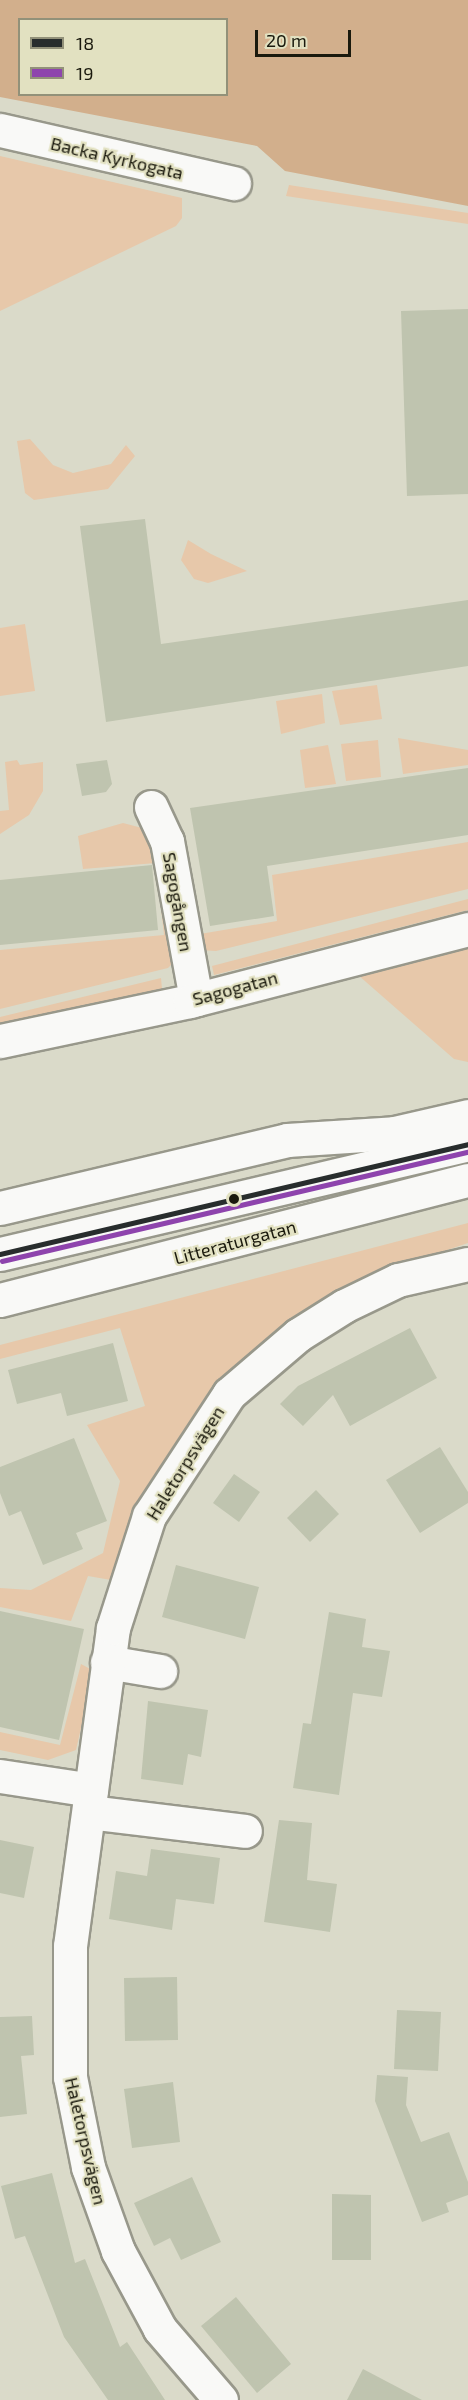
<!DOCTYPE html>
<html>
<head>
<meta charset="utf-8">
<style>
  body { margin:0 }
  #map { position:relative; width:468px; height:2400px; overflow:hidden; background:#dadac9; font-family:"Exo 2",sans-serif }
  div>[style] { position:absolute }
  .green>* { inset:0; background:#e7c8aa }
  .forest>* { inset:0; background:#d2af8c }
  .building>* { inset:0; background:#bfc4af }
  .roads { filter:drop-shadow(2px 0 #98988b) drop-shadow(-2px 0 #98988b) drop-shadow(0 2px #98988b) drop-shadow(0 -2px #98988b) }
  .minor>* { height:33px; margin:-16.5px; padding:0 16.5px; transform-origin:16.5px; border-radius:16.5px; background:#f9f9f7 }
  .bus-1>* { height:4.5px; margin:-2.25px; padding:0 2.25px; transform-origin:2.25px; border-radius:2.25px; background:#282d2d }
  .bus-2>* { height:4.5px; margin:-2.25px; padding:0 2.25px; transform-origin:2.25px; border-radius:2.25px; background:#8e44ad }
  .dots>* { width:16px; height:16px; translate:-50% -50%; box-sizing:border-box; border:3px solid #e2e1c1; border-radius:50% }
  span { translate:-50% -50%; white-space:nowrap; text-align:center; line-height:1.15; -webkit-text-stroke:4.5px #e2e1c1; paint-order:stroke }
  .street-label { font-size:18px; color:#1a190d }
  .legend { position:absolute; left:18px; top:18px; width:210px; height:78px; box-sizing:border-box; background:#e2e1c1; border:2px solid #929179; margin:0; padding:8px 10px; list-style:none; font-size:18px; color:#1a190d }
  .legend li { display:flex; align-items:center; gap:12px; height:30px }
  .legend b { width:30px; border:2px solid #929179 }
  .scale { position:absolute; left:255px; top:30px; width:96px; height:27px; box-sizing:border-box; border:3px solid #1a190d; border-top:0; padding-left:8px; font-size:18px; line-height:21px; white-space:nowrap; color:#1a190d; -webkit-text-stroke:4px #e2e1c1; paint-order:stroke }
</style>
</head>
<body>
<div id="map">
  <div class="green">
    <div style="clip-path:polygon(0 156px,182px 198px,182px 218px,176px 226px,0 311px)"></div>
    <div style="clip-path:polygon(289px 185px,468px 213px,468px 224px,286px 196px)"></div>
    <div style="clip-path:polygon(30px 439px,53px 465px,73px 473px,111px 464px,126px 445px,135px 456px,108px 489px,34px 500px,25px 493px,17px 441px)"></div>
    <div style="clip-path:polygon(188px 540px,211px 554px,247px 571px,208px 583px,194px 579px,181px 560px)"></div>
    <div style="clip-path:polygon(25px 624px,35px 691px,0 696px,0 628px)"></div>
    <div style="clip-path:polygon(377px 685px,382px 719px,340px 725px,332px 691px)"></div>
    <div style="clip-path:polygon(322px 694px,325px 723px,281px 734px,276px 701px)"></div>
    <div style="clip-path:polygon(398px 738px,468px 750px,468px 765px,403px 774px)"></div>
    <div style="clip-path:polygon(378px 740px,381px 777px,346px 781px,341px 744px)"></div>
    <div style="clip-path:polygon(328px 745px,336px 784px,305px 788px,300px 750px)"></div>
    <div style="clip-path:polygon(17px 760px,20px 765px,43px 762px,43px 791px,29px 815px,0 834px,0 811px,9px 810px,5px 762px)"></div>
    <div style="clip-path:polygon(123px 823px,142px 828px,156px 844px,179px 952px,176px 960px,168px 968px,0 1009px,0 950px,164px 935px,156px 863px,83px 869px,78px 836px)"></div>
    <div style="clip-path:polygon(468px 842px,468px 889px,216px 951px,198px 950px,194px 935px,277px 921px,272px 875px)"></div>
    <div style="clip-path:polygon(468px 899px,468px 910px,214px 975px,212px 966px)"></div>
    <div style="clip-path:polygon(468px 944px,468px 1062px,454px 1059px,358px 975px)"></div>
    <div style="clip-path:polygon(161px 978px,162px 989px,0 1030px,0 1017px)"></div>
    <div style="clip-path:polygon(468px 1223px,468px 1243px,388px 1270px,204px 1404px,158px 1472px,111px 1580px,88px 1576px,71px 1621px,0 1607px,0 1588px,31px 1590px,103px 1553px,120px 1481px,87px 1425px,145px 1406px,120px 1328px,0 1359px,0 1345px)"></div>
    <div style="clip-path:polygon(81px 1664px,94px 1671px,76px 1750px,48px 1760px,0 1750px,0 1732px,60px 1745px)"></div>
  </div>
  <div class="forest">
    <div style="clip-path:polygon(evenodd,0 0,468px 0,468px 206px,285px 171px,257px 146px,0 97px,0 0,20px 20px,226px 20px,226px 94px,20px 94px,20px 20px)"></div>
  </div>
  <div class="building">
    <div style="clip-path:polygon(468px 309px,468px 494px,407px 496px,401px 311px)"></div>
    <div style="clip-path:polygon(145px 519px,161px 644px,468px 600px,468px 666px,106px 722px,80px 526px)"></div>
    <div style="clip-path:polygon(107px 760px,112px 784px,106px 792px,82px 796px,76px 764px)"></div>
    <div style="clip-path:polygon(468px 768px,468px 835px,267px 866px,274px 916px,210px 926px,190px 808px)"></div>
    <div style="clip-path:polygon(152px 865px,158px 930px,0 945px,0 880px)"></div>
    <div style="clip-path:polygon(410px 1328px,437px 1378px,350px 1426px,333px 1395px,303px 1426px,280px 1404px,298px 1386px)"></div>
    <div style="clip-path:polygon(113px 1343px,128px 1401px,67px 1416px,61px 1393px,17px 1404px,8px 1370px)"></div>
    <div style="clip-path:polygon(74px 1438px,107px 1521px,76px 1533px,83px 1549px,43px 1565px,21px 1511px,9px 1516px,0 1493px,0 1467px)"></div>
    <div style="clip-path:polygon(440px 1447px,468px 1492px,468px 1503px,420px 1533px,386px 1480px)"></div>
    <div style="clip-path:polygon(234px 1474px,260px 1492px,239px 1522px,213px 1503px)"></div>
    <div style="clip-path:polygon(316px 1490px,339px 1514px,310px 1542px,287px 1518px)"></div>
    <div style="clip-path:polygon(176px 1565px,259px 1587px,245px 1639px,162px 1617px)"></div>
    <div style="clip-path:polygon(0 1611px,84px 1629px,59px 1740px,0 1727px)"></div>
    <div style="clip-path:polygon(329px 1612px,366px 1619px,362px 1647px,390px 1651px,382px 1697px,353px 1693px,339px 1795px,293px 1788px,303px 1723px,311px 1724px)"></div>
    <div style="clip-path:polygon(148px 1701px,208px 1710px,201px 1757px,188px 1754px,183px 1785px,141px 1779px)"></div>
    <div style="clip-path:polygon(279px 1820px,312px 1823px,307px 1880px,337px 1884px,330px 1932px,264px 1922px)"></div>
    <div style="clip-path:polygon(0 1840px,34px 1847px,24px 1898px,0 1893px)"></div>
    <div style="clip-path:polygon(151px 1849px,220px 1858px,214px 1904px,176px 1899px,172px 1930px,109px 1919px,116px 1871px,147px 1876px)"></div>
    <div style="clip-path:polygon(177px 1977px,178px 2040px,125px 2041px,124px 1978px)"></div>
    <div style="clip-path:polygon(397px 2010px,441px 2012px,438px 2071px,394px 2069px)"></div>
    <div style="clip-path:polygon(32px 2016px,34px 2055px,21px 2056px,27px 2114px,0 2117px,0 2017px)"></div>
    <div style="clip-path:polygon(377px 2075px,408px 2077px,406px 2105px,421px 2142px,449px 2132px,468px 2182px,468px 2195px,446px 2203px,449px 2212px,422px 2222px,375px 2101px)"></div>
    <div style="clip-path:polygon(173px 2082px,180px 2142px,132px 2148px,124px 2089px)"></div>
    <div style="clip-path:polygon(52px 2173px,75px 2263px,85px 2259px,120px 2347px,127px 2342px,165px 2400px,108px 2400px,64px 2337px,25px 2236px,15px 2239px,1px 2186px)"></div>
    <div style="clip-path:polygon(192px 2177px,221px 2242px,181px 2260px,170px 2238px,154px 2246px,134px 2203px)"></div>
    <div style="clip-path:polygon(332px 2194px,371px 2195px,371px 2260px,332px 2260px)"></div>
    <div style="clip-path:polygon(236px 2297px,291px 2364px,257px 2393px,201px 2326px)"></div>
    <div style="clip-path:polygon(363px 2369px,422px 2400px,347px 2400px)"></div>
  </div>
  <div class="roads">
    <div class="minor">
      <div style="left:0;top:130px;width:240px;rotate:12.8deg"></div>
      <div style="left:151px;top:807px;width:38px;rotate:65deg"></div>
      <div style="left:167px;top:841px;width:161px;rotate:79.6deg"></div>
      <div style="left:0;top:1041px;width:194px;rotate:-11.9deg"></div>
      <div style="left:190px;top:1001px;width:287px;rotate:-14.5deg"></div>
      <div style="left:0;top:1208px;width:295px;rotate:-13.3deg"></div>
      <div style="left:287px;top:1140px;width:107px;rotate:-3.7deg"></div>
      <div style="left:394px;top:1133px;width:76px;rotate:-12.9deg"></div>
      <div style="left:0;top:1254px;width:481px;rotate:-13.2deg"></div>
      <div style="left:0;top:1300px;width:483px;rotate:-14.4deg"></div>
      <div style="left:107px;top:1662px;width:54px;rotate:9.6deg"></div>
      <div style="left:0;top:1776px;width:92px;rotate:8.7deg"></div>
      <div style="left:89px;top:1812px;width:157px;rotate:6.9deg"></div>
      <div style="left:221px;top:2400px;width:94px;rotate:-130.7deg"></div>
      <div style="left:160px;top:2329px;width:89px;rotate:-118.3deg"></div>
      <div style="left:118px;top:2251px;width:89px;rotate:-109.7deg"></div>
      <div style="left:88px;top:2167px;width:92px;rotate:-101.3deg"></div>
      <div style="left:70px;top:2077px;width:131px;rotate:-90deg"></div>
      <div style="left:70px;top:1946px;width:321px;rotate:-82.3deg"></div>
      <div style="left:113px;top:1628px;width:118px;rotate:-72.2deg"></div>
      <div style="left:149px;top:1516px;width:146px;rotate:-56.7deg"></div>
      <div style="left:229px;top:1394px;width:91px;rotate:-40.5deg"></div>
      <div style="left:298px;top:1335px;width:54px;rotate:-32.2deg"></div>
      <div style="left:344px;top:1306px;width:60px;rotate:-25.7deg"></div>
      <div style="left:398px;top:1280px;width:72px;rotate:-12.9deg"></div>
    </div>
  </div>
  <div class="bus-1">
    <div style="left:0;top:1254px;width:481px;rotate:-13.2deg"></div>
  </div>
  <div class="bus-2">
    <div style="left:2px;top:1261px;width:479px;rotate:-13.2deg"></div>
  </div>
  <div class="dots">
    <div style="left:234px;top:1199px;background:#1a190d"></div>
  </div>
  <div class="street-label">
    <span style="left:117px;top:158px;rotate:13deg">Backa Kyrkogata</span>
    <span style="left:178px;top:902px;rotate:80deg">Sagogången</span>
    <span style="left:235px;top:988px;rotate:-15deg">Sagogatan</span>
    <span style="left:235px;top:1242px;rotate:-15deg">Litteraturgatan</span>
    <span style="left:185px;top:1463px;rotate:-58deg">Haletorpsvägen</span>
    <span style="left:86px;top:2141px;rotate:77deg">Haletorpsvägen</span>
  </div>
  <ul class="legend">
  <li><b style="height:8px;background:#282d2d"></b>18</li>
  <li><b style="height:8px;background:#8e44ad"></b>19</li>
  </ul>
  <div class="scale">20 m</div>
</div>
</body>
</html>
